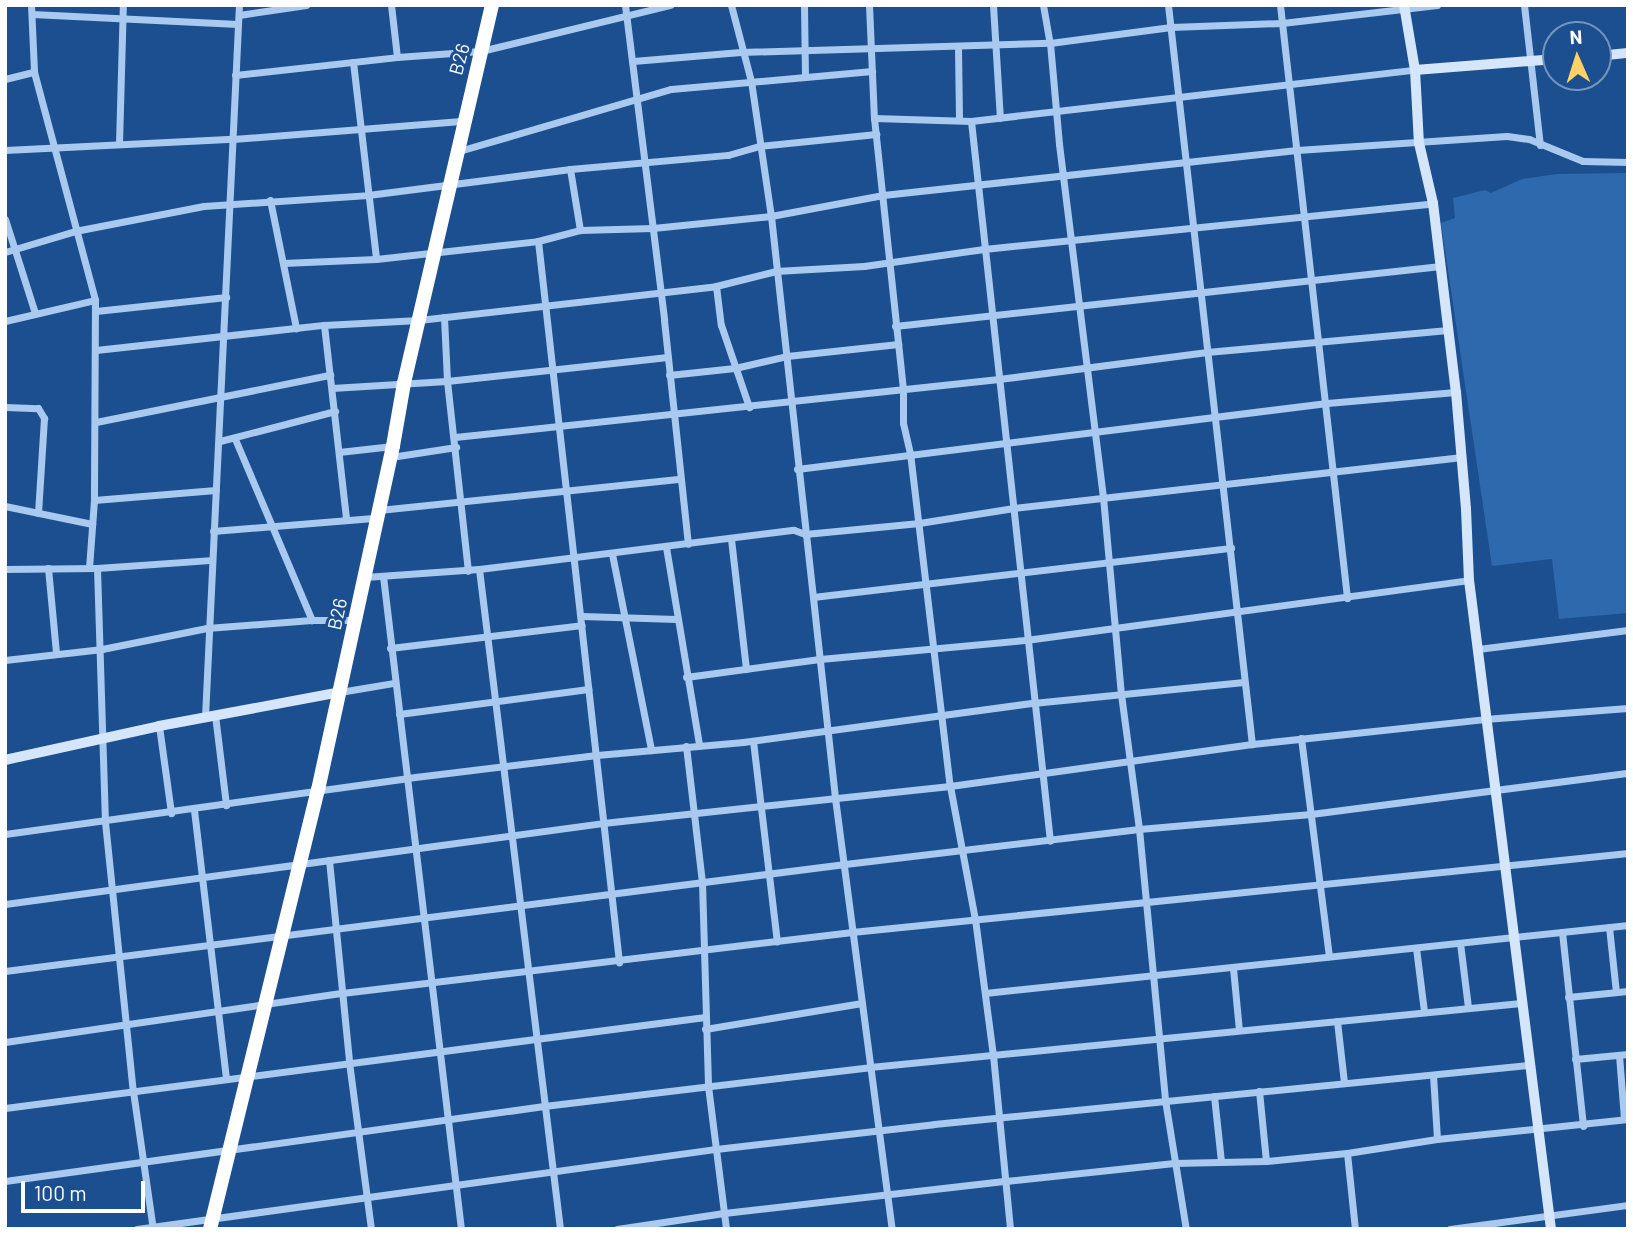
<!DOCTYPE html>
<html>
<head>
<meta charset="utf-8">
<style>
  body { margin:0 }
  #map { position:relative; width:1633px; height:1234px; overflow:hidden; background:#1b4f8f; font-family:Barlow,sans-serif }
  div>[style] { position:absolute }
  .green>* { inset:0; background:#2e69ad }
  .street>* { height:7px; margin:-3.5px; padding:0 3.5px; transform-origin:3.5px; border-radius:3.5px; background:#a9c9ee }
  .secondary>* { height:10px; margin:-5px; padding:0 5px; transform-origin:5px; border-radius:5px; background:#d6e6fa }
  .highway>* { height:14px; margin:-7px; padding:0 7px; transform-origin:7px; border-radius:7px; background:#fff }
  span { translate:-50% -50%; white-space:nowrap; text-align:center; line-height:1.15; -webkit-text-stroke:6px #1b4f8f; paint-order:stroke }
  .street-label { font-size:19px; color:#fff }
  .frame { position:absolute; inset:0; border:7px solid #fff; pointer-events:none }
  .north { position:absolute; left:1542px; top:21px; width:70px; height:70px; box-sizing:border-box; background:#1b4f8f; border:2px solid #7695bc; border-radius:50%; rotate:357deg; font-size:19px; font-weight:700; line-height:28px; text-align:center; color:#fff }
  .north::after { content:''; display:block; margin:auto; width:24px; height:32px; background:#ffd166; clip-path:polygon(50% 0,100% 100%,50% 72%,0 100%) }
  .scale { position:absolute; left:21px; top:1181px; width:124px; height:32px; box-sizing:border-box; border:4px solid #fff; border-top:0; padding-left:9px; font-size:21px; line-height:24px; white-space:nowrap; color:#fff; -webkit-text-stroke:5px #1b4f8f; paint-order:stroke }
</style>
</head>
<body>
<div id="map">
  <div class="green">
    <div style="clip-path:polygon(1628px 173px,1628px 613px,1559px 619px,1552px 559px,1492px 566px,1441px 223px,1455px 218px,1453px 198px,1485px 190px,1491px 193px,1522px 179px,1557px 174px)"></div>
  </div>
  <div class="street">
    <div style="left:31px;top:5px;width:67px;rotate:87.4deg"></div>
    <div style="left:34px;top:72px;width:236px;rotate:75deg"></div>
    <div style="left:95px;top:300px;width:200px;rotate:90.3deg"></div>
    <div style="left:94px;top:500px;width:68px;rotate:94.2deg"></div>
    <div style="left:391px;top:5px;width:52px;rotate:83.4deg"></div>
    <div style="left:625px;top:5px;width:317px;rotate:82.9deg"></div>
    <div style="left:664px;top:320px;width:225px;rotate:83.9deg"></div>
    <div style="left:731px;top:5px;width:79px;rotate:75.3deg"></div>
    <div style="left:751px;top:81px;width:136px;rotate:81.6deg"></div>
    <div style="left:771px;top:216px;width:586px;rotate:83.72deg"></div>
    <div style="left:835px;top:798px;width:435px;rotate:82.5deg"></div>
    <div style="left:804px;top:5px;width:71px;rotate:89.2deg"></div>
    <div style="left:869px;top:5px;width:113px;rotate:87.5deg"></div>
    <div style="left:874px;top:118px;width:274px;rotate:83.9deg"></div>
    <div style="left:903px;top:390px;width:33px;rotate:90deg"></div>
    <div style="left:903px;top:423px;width:31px;rotate:77deg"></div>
    <div style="left:910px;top:453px;width:335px;rotate:83.2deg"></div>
    <div style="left:950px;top:786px;width:135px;rotate:79.4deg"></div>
    <div style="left:975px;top:919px;width:137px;rotate:82.5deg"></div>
    <div style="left:993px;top:1055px;width:175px;rotate:84.4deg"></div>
    <div style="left:993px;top:5px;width:113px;rotate:86.5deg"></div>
    <div style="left:1043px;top:5px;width:39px;rotate:80deg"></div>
    <div style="left:1050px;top:43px;width:101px;rotate:84.9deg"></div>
    <div style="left:1059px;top:144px;width:356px;rotate:82.9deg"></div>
    <div style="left:1103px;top:497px;width:198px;rotate:84.8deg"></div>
    <div style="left:1121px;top:694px;width:136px;rotate:82.4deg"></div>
    <div style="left:1139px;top:829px;width:272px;rotate:84.5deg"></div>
    <div style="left:1165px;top:1100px;width:131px;rotate:80.8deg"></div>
    <div style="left:1168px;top:5px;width:744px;rotate:83.52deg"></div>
    <div style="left:1280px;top:5px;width:597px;rotate:83.55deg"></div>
    <div style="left:1524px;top:5px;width:141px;rotate:83.5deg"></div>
    <div style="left:32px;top:14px;width:206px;rotate:2.8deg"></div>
    <div style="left:239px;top:15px;width:68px;rotate:-8.5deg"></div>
    <div style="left:958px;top:47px;width:73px;rotate:89.2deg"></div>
    <div style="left:633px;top:61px;width:108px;rotate:-4.8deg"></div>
    <div style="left:741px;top:52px;width:309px;rotate:-1.7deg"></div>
    <div style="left:1050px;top:43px;width:122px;rotate:-7.5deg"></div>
    <div style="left:1171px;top:27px;width:111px;rotate:-2.1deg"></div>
    <div style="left:1282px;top:23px;width:156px;rotate:-6.6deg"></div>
    <div style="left:353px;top:62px;width:198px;rotate:83.3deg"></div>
    <div style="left:235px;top:75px;width:163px;rotate:-6.3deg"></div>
    <div style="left:397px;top:57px;width:84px;rotate:-4.1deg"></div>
    <div style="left:481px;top:51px;width:195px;rotate:-13.7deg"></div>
    <div style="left:5px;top:79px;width:30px;rotate:-14deg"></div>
    <div style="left:874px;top:118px;width:97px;rotate:1.8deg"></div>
    <div style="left:971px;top:121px;width:447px;rotate:-6.6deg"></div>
    <div style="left:971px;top:121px;width:724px;rotate:83.74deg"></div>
    <div style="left:119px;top:144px;width:139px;rotate:-88.4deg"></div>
    <div style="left:5px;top:150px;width:228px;rotate:-2.8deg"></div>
    <div style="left:233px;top:139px;width:232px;rotate:-4.5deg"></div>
    <div style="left:459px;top:151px;width:221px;rotate:-16.3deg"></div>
    <div style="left:671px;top:89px;width:202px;rotate:-5.1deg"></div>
    <div style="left:570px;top:169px;width:62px;rotate:80.7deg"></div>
    <div style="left:270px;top:200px;width:131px;rotate:78.5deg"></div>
    <div style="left:5px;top:219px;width:99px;rotate:72.3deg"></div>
    <div style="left:538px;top:241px;width:726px;rotate:83.59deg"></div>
    <div style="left:5px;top:252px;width:73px;rotate:-16.7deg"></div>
    <div style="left:75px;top:231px;width:131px;rotate:-11deg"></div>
    <div style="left:204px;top:206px;width:164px;rotate:-3.8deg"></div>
    <div style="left:368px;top:195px;width:204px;rotate:-7.3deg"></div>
    <div style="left:570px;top:169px;width:159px;rotate:-5.1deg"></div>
    <div style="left:728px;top:155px;width:33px;rotate:-16deg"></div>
    <div style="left:760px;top:146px;width:117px;rotate:-5.9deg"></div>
    <div style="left:283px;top:263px;width:93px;rotate:-2.5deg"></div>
    <div style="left:376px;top:259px;width:163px;rotate:-6.3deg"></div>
    <div style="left:538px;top:241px;width:43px;rotate:-14.7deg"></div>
    <div style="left:580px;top:230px;width:73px;rotate:-1.6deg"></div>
    <div style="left:653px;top:228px;width:119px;rotate:-5.8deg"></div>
    <div style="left:771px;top:216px;width:114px;rotate:-10.6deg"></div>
    <div style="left:883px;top:195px;width:416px;rotate:-6.2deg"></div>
    <div style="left:1297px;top:150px;width:210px;rotate:-3.8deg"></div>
    <div style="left:1507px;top:136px;width:22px;rotate:8deg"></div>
    <div style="left:1529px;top:139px;width:58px;rotate:22.2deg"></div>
    <div style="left:1583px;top:161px;width:45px;rotate:1.3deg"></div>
    <div style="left:716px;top:286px;width:39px;rotate:83deg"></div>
    <div style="left:721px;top:325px;width:87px;rotate:71.1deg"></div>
    <div style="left:96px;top:311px;width:131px;rotate:-6.1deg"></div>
    <div style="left:444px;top:317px;width:64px;rotate:87.3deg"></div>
    <div style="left:447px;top:381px;width:191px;rotate:83.7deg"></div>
    <div style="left:5px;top:321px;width:92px;rotate:-13.1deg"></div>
    <div style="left:324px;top:325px;width:194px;rotate:83.5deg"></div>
    <div style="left:895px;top:326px;width:549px;rotate:-6.27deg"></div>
    <div style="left:96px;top:350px;width:229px;rotate:-6.3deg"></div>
    <div style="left:324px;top:325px;width:95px;rotate:-3deg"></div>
    <div style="left:419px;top:320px;width:299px;rotate:-6.5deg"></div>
    <div style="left:716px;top:286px;width:62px;rotate:-14deg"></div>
    <div style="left:776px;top:271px;width:88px;rotate:-3.3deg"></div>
    <div style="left:864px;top:266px;width:121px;rotate:-8.1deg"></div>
    <div style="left:984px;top:249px;width:451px;rotate:-5.8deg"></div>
    <div style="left:669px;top:375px;width:66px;rotate:-6.1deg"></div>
    <div style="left:735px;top:368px;width:53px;rotate:-13deg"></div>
    <div style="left:787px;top:356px;width:112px;rotate:-6.2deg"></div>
    <div style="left:332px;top:388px;width:115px;rotate:-3.5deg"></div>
    <div style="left:447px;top:381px;width:222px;rotate:-6.2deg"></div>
    <div style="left:5px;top:407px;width:33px;rotate:2deg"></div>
    <div style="left:38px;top:408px;width:12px;rotate:59deg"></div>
    <div style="left:44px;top:418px;width:95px;rotate:93.6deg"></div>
    <div style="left:96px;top:422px;width:239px;rotate:-11.4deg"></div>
    <div style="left:455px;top:437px;width:547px;rotate:-6.09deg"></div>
    <div style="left:999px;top:379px;width:210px;rotate:-7.4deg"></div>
    <div style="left:1207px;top:352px;width:242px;rotate:-5.2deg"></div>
    <div style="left:235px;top:439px;width:197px;rotate:67deg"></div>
    <div style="left:220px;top:441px;width:119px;rotate:-14.6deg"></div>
    <div style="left:339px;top:452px;width:54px;rotate:-6.3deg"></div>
    <div style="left:391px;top:457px;width:66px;rotate:-8.7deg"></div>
    <div style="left:797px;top:469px;width:534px;rotate:-7.1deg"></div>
    <div style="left:1327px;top:403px;width:129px;rotate:-4.9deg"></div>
    <div style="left:94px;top:500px;width:122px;rotate:-4.7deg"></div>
    <div style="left:5px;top:506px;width:89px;rotate:11.7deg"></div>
    <div style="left:379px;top:510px;width:303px;rotate:-5.9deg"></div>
    <div style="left:213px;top:531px;width:164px;rotate:-4.6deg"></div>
    <div style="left:731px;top:539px;width:131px;rotate:83.4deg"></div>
    <div style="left:666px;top:547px;width:201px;rotate:80.5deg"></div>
    <div style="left:612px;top:554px;width:200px;rotate:78.7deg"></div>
    <div style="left:48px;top:568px;width:85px;rotate:84.6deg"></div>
    <div style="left:97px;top:568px;width:254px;rotate:88.2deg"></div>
    <div style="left:105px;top:822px;width:270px;rotate:84.1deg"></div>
    <div style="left:133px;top:1091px;width:139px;rotate:81.8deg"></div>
    <div style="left:5px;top:569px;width:92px;rotate:-0.6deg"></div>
    <div style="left:97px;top:568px;width:113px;rotate:-4deg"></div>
    <div style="left:479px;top:569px;width:665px;rotate:83deg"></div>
    <div style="left:383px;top:576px;width:658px;rotate:83.19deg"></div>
    <div style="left:365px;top:577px;width:114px;rotate:-4deg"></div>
    <div style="left:479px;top:569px;width:317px;rotate:-7.1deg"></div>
    <div style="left:794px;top:530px;width:12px;rotate:20deg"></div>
    <div style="left:805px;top:534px;width:115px;rotate:-5.5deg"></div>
    <div style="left:919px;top:523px;width:96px;rotate:-9deg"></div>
    <div style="left:1014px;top:508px;width:451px;rotate:-6.5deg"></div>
    <div style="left:813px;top:597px;width:421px;rotate:-6.7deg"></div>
    <div style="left:582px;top:616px;width:94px;rotate:1.8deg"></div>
    <div style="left:390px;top:648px;width:193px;rotate:-6.8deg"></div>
    <div style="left:1478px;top:649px;width:151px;rotate:-7.2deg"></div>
    <div style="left:5px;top:660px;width:98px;rotate:-6.5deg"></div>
    <div style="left:102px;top:649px;width:107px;rotate:-11.3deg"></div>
    <div style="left:207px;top:628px;width:105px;rotate:-4.4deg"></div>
    <div style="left:312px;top:620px;width:43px"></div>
    <div style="left:686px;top:677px;width:135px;rotate:-7.7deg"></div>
    <div style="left:820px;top:659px;width:207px;rotate:-5.3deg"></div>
    <div style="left:1026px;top:640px;width:447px;rotate:-7.7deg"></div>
    <div style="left:340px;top:692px;width:55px;rotate:-9.5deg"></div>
    <div style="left:399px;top:714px;width:191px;rotate:-7.5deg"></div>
    <div style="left:215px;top:715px;width:91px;rotate:83deg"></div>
    <div style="left:205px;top:717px;width:713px;rotate:-87.27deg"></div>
    <div style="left:159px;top:726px;width:88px;rotate:82.1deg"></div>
    <div style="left:1301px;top:738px;width:220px;rotate:82.7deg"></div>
    <div style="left:753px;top:741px;width:202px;rotate:83.2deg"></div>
    <div style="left:686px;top:746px;width:137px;rotate:83.3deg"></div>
    <div style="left:702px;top:882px;width:204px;rotate:88.3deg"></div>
    <div style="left:708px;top:1086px;width:144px;rotate:82.8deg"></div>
    <div style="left:194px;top:810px;width:270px;rotate:83.2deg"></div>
    <div style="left:5px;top:834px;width:406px;rotate:-7.9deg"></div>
    <div style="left:407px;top:778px;width:191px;rotate:-6.9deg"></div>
    <div style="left:597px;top:755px;width:147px;rotate:-5.1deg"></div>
    <div style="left:743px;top:742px;width:293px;rotate:-7.7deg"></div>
    <div style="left:1033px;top:703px;width:212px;rotate:-5.7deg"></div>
    <div style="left:329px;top:860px;width:203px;rotate:84.3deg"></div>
    <div style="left:349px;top:1062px;width:168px;rotate:82.5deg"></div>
    <div style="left:5px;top:904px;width:603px;rotate:-7.71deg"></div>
    <div style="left:603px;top:823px;width:349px;rotate:-6.1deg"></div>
    <div style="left:950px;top:786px;width:305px;rotate:-7.9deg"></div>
    <div style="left:1252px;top:744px;width:234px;rotate:-6.1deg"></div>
    <div style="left:1485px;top:719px;width:143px;rotate:-4.4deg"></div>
    <div style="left:1609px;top:927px;width:65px;rotate:83.9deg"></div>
    <div style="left:1562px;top:932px;width:195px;rotate:83.8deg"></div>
    <div style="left:1460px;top:943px;width:64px;rotate:82.9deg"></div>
    <div style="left:1416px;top:948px;width:64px;rotate:82.8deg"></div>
    <div style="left:1233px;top:968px;width:62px;rotate:84.5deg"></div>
    <div style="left:5px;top:971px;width:847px;rotate:-7.26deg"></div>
    <div style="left:845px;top:864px;width:296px;rotate:-6.8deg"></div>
    <div style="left:1139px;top:829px;width:173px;rotate:-5deg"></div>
    <div style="left:1311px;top:814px;width:320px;rotate:-7.4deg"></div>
    <div style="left:985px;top:993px;width:647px;rotate:-6.04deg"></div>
    <div style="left:1568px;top:997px;width:60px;rotate:-5.7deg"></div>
    <div style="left:1337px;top:1021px;width:61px;rotate:83.5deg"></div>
    <div style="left:705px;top:1029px;width:159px;rotate:-9.4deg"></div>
    <div style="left:5px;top:1042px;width:341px;rotate:-8.3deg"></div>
    <div style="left:342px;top:993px;width:514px;rotate:-6.82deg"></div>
    <div style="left:852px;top:932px;width:780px;rotate:-5.81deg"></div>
    <div style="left:1619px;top:1055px;width:64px;rotate:85.5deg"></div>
    <div style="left:1575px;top:1059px;width:53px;rotate:-5.4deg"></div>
    <div style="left:1433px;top:1075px;width:64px;rotate:86.4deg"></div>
    <div style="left:1259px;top:1091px;width:70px;rotate:84.3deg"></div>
    <div style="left:1214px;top:1096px;width:66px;rotate:83.9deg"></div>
    <div style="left:5px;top:1108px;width:706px;rotate:-7.41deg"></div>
    <div style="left:1347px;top:1153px;width:76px;rotate:84deg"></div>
    <div style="left:5px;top:1181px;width:544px;rotate:-7.92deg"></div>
    <div style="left:544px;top:1106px;width:328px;rotate:-6.8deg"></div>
    <div style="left:870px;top:1067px;width:654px;rotate:-5.61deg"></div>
    <div style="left:137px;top:1229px;width:585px;rotate:-7.87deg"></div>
    <div style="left:716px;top:1149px;width:219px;rotate:-6.5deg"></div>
    <div style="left:934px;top:1124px;width:597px;rotate:-5.67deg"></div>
    <div style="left:617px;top:1229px;width:108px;rotate:-8.5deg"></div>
    <div style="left:724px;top:1213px;width:284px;rotate:-6.5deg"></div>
    <div style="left:1006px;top:1181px;width:169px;rotate:-6.1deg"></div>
    <div style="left:1174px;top:1163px;width:92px;rotate:-1.2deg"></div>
    <div style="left:1266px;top:1161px;width:81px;rotate:-5.6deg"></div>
    <div style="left:1347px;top:1153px;width:91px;rotate:-8.8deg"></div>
    <div style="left:1437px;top:1139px;width:192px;rotate:-6deg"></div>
    <div style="left:1450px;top:1229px;width:180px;rotate:-7.7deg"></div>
  </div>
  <div class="secondary">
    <div style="left:1404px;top:5px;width:66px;rotate:80.4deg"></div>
    <div style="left:1415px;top:70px;width:73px;rotate:86.9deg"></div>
    <div style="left:1419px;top:143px;width:62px;rotate:76.9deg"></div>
    <div style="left:1433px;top:203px;width:190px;rotate:83.1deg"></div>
    <div style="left:1456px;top:392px;width:117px;rotate:85.1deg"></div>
    <div style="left:1466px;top:509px;width:71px;rotate:87.6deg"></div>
    <div style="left:1469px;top:580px;width:654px;rotate:82.8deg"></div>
    <div style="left:1598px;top:56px;width:30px;rotate:-6deg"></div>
    <div style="left:1415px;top:70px;width:141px;rotate:-4.5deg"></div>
    <div style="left:5px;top:760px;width:158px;rotate:-12.4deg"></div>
    <div style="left:159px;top:726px;width:184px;rotate:-10.6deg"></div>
  </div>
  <div class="highway">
    <div style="left:210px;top:1229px;width:452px;rotate:-76.2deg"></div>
    <div style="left:318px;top:790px;width:352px;rotate:-77.7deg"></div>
    <div style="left:393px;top:446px;width:64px;rotate:-80.1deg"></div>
    <div style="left:404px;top:383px;width:388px;rotate:-76.9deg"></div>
  </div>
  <div class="street-label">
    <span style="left:459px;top:59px;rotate:-75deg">B26</span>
    <span style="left:337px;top:614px;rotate:-78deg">B26</span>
  </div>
  <div class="frame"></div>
  <div class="north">N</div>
  <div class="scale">100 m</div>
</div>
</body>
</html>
